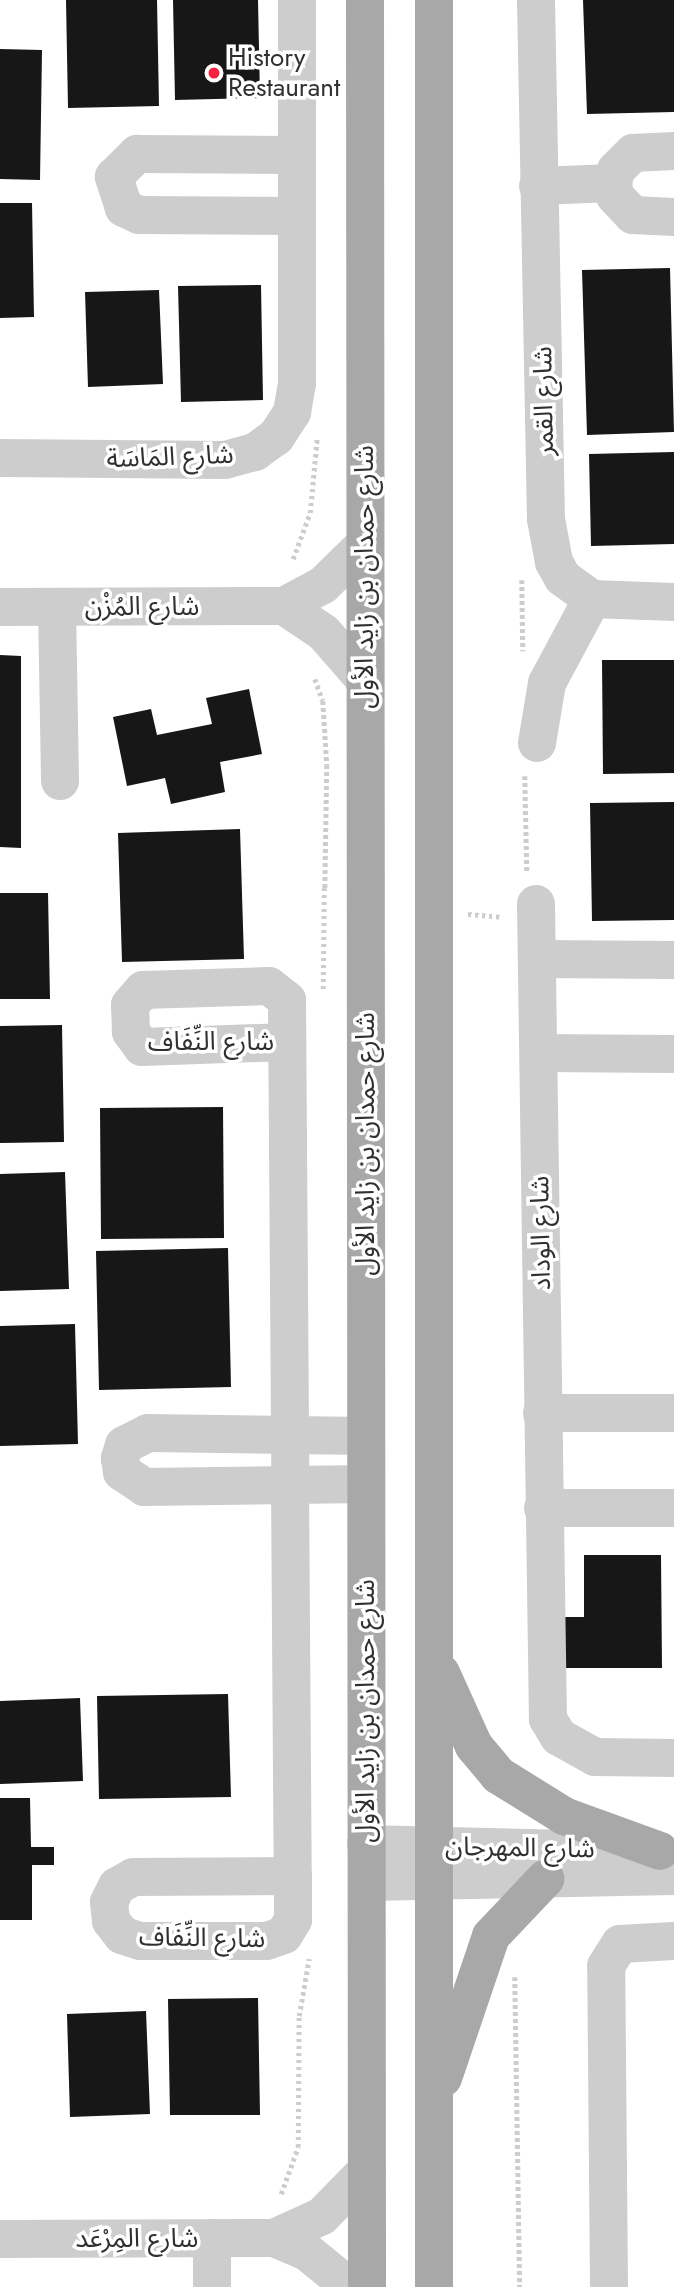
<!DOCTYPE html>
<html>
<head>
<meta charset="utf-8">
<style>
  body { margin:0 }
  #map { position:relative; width:674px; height:2287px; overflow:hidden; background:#fff; font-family:Jost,"Noto Sans Arabic",sans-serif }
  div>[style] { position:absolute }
  .building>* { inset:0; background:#171717 }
  .path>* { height:4.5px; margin-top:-2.25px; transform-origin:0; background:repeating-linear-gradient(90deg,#cdcdcd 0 3.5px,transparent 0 7px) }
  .minor>* { height:38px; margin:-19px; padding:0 19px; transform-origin:19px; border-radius:19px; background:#cdcdcd }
  .major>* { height:38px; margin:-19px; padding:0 19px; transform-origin:19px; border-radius:19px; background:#a8a8a8 }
  .dots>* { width:19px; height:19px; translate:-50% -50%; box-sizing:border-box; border:4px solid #fff; border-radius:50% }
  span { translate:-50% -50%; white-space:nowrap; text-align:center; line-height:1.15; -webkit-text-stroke:7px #fff; paint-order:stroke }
  .poi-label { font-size:26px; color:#303030 }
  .left { translate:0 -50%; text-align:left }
  .street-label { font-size:26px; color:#303030 }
</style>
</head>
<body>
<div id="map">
  <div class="building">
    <div style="clip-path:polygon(66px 0,157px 0,159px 106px,68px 108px)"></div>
    <div style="clip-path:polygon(173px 0,258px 0,260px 98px,175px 100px)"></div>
    <div style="clip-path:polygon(583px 0,674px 0,674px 112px,587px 114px)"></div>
    <div style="clip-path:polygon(0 49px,42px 50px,40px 180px,0 179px)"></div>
    <div style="clip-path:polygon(0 203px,32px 203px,34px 317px,0 318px)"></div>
    <div style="clip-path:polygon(670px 268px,674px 432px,587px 435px,582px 270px)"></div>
    <div style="clip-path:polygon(261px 285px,263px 400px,181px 402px,178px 286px)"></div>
    <div style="clip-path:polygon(159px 290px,163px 384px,88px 387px,85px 292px)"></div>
    <div style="clip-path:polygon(674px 452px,674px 544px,591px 546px,589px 454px)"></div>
    <div style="clip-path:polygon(0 655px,21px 656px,21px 848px,0 847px)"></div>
    <div style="clip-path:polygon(602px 660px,674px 660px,674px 773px,603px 774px)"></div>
    <div style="clip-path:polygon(249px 689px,262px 754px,220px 762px,225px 792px,171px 804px,165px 778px,127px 786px,113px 717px,151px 709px,157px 735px,212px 724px,206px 698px)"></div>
    <div style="clip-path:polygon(674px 802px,674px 920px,592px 921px,590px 803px)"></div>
    <div style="clip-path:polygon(240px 829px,244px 959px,122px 962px,118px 833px)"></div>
    <div style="clip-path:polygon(0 893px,48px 893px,50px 999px,0 999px)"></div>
    <div style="clip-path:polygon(62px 1025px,64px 1142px,0 1143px,0 1026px)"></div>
    <div style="clip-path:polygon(223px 1107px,224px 1238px,101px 1239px,100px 1108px)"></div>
    <div style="clip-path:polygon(65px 1172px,69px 1289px,0 1291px,0 1174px)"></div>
    <div style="clip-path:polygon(228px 1248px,231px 1387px,99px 1390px,96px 1251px)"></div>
    <div style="clip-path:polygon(75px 1324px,78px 1444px,0 1446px,0 1326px)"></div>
    <div style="clip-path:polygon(584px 1555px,661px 1555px,662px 1668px,565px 1668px,564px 1617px,584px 1617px)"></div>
    <div style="clip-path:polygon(228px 1694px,231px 1797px,99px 1799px,97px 1696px)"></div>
    <div style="clip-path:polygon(80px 1698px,83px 1781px,0 1784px,0 1701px)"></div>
    <div style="clip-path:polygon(0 1798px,30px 1798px,31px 1847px,54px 1847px,54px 1865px,32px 1865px,32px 1920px,0 1920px)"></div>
    <div style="clip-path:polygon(258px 1998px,260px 2115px,170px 2115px,168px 1999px)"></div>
    <div style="clip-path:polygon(146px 2011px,150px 2114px,70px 2117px,67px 2014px)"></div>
  </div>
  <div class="path">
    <div style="left:293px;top:559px;width:49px;rotate:-69.7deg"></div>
    <div style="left:310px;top:513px;width:75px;rotate:-84.7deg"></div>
    <div style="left:522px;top:580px;width:71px;rotate:89.2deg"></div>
    <div style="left:315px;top:679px;width:23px;rotate:70deg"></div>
    <div style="left:323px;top:701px;width:64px;rotate:86.4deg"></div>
    <div style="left:327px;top:765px;width:123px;rotate:90.9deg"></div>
    <div style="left:525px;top:776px;width:96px;rotate:88.8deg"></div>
    <div style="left:468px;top:914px;width:33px;rotate:5deg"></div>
    <div style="left:323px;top:989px;width:101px;rotate:-89.4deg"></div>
    <div style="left:515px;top:1977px;width:310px;rotate:89.1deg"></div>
    <div style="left:281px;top:2194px;width:50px;rotate:-70.1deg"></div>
    <div style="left:298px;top:2147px;width:131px;rotate:-89.6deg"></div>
    <div style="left:299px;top:2016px;width:58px;rotate:-80deg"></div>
  </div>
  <div class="minor">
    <div style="left:536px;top:0;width:519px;rotate:88.9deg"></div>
    <div style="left:546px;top:519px;width:44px;rotate:79.5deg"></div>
    <div style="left:554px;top:562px;width:18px;rotate:61deg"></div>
    <div style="left:563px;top:578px;width:36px;rotate:36deg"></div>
    <div style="left:592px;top:599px;width:82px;rotate:2.1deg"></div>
    <div style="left:674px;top:151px;width:41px;rotate:177.2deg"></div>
    <div style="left:633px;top:153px;width:24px;rotate:135deg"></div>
    <div style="left:616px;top:170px;width:13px;rotate:103deg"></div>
    <div style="left:613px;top:183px;width:13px;rotate:81deg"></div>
    <div style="left:615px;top:196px;width:26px;rotate:47deg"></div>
    <div style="left:633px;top:215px;width:41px;rotate:2.8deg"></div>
    <div style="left:538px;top:186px;width:75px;rotate:-2.3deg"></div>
    <div style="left:297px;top:216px;width:158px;rotate:-179.6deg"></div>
    <div style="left:139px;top:215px;width:17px;rotate:-155deg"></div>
    <div style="left:124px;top:208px;width:33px;rotate:-108deg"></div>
    <div style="left:114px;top:177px;width:33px;rotate:-45deg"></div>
    <div style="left:137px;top:154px;width:160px;rotate:0.4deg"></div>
    <div style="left:0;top:458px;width:225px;rotate:0.5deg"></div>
    <div style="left:225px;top:460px;width:31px;rotate:-15deg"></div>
    <div style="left:255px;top:452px;width:26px;rotate:-36deg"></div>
    <div style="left:276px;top:437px;width:30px;rotate:-57deg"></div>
    <div style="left:292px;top:412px;width:29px;rotate:-80deg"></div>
    <div style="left:297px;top:383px;width:383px;rotate:-90deg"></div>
    <div style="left:284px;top:606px;width:48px;rotate:34deg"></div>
    <div style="left:324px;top:633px;width:62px;rotate:48.9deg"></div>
    <div style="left:0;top:607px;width:284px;rotate:-0.2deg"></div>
    <div style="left:284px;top:606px;width:44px;rotate:-28.3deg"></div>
    <div style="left:323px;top:585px;width:59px;rotate:-44.3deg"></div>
    <div style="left:57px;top:607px;width:174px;rotate:89deg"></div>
    <div style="left:537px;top:743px;width:61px;rotate:-80.5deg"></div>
    <div style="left:547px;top:683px;width:95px;rotate:-61.8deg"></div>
    <div style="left:536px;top:904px;width:815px;rotate:89.16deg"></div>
    <div style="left:548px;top:1719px;width:21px;rotate:59deg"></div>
    <div style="left:559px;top:1737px;width:41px;rotate:29.1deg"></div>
    <div style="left:595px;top:1757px;width:79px;rotate:0.7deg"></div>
    <div style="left:537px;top:959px;width:137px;rotate:0.4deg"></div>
    <div style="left:287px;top:1042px;width:145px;rotate:178deg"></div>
    <div style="left:142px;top:1047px;width:19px;rotate:-126deg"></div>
    <div style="left:131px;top:1032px;width:27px;rotate:-92deg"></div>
    <div style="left:130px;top:1005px;width:20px;rotate:-49deg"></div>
    <div style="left:143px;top:990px;width:126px;rotate:-1.8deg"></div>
    <div style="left:269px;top:986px;width:23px;rotate:38deg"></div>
    <div style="left:287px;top:1000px;width:485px;rotate:89.6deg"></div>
    <div style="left:290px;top:1485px;width:391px;rotate:89.6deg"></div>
    <div style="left:293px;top:1876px;width:44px;rotate:90deg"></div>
    <div style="left:293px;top:1920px;width:17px;rotate:121deg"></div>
    <div style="left:284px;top:1935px;width:18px;rotate:161deg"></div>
    <div style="left:267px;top:1941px;width:127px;rotate:180deg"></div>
    <div style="left:140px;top:1941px;width:19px;rotate:-162deg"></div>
    <div style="left:122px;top:1935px;width:18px;rotate:-128deg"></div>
    <div style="left:111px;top:1921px;width:19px;rotate:-96deg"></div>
    <div style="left:109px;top:1902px;width:18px;rotate:-63deg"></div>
    <div style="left:117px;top:1886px;width:18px;rotate:-29deg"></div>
    <div style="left:133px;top:1877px;width:160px;rotate:-0.4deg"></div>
    <div style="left:539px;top:1053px;width:135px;rotate:0.4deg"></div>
    <div style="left:542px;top:1413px;width:132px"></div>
    <div style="left:366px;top:1436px;width:218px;rotate:-179.2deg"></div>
    <div style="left:148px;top:1433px;width:27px;rotate:153deg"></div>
    <div style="left:124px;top:1445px;width:14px;rotate:107deg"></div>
    <div style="left:120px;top:1458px;width:14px;rotate:82deg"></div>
    <div style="left:122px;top:1472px;width:27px;rotate:34deg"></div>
    <div style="left:144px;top:1487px;width:222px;rotate:-0.8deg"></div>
    <div style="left:543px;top:1508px;width:131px"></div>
    <div style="left:366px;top:1844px;width:285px;rotate:1.4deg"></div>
    <div style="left:367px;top:1882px;width:307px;rotate:-1.1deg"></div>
    <div style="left:212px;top:2238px;width:49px;rotate:90deg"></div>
    <div style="left:274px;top:2238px;width:36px;rotate:23deg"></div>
    <div style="left:307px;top:2252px;width:55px;rotate:39.1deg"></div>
    <div style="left:0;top:2239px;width:274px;rotate:-0.2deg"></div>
    <div style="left:274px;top:2238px;width:53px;rotate:-24.6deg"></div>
    <div style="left:322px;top:2216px;width:64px;rotate:-45.6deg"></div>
    <div style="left:609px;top:2287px;width:321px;rotate:-90.5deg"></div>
    <div style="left:606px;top:1966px;width:26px;rotate:-58deg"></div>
    <div style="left:620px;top:1944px;width:54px;rotate:-3.2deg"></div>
  </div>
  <div class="major">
    <div style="left:365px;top:0;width:2287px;rotate:89.95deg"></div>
    <div style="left:434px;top:0;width:2287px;rotate:90deg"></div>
    <div style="left:441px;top:1673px;width:80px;rotate:65.7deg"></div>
    <div style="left:474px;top:1746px;width:38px;rotate:50deg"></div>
    <div style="left:498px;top:1775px;width:78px;rotate:31.8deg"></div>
    <div style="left:564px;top:1816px;width:102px;rotate:20deg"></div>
    <div style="left:443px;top:2078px;width:150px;rotate:-71.3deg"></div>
    <div style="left:491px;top:1936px;width:79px;rotate:-46.5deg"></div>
  </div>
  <div class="dots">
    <div style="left:214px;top:73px;background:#f6223f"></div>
  </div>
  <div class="poi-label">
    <span class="left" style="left:228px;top:73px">History<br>Restaurant</span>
  </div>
  <div class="street-label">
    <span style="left:544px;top:401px;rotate:-91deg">شارع القمر</span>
    <span style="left:170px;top:457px;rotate:-2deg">شارع المَاسَة</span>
    <span style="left:365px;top:577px;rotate:-90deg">شارع حمدان بن زايد الأول</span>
    <span style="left:142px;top:607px">شارع المُزْن</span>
    <span style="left:211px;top:1042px">شارع النِّفَاف</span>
    <span style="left:366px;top:1144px;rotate:-90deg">شارع حمدان بن زايد الأول</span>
    <span style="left:541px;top:1233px;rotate:-91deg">شارع الوداد</span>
    <span style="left:366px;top:1711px;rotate:-90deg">شارع حمدان بن زايد الأول</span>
    <span style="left:520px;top:1848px;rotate:1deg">شارع المهرجان</span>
    <span style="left:202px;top:1938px;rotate:1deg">شارع النِّفَاف</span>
    <span style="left:137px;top:2239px">شارع المِرْعَد</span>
  </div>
</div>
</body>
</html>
